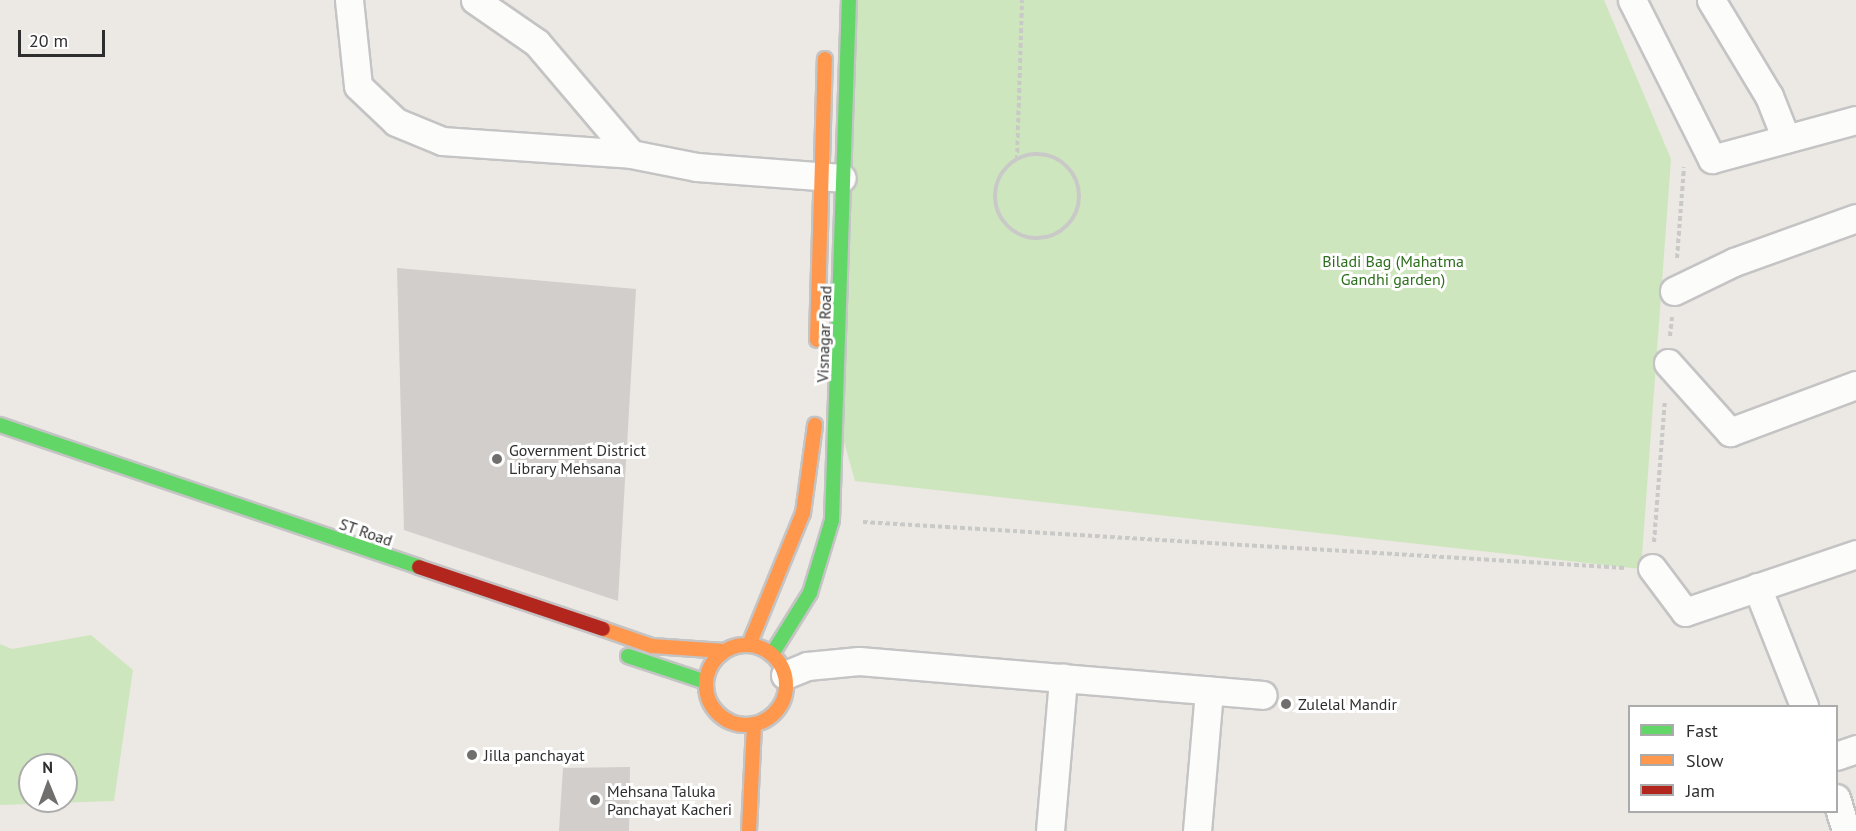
<!DOCTYPE html>
<html>
<head>
<meta charset="utf-8">
<style>
  body { margin:0 }
  #map { position:relative; width:1856px; height:831px; overflow:hidden; background:#ece8e4; font-family:"PT Sans",sans-serif }
  div>[style] { position:absolute }
  .green>* { inset:0; background:#cee6be }
  .building>* { inset:0; background:#d1cecb }
  .path>* { height:4px; margin-top:-2px; transform-origin:0; background:repeating-linear-gradient(90deg,#c9c9c8 0 4.5px,transparent 0 7.5px) }
  .path>.ring { margin:-2px; padding:0; box-sizing:content-box; background:none; border:4px solid #c9c9c8; border-radius:50% }
  .roads { filter:drop-shadow(2px 0 #c5c4c5) drop-shadow(-2px 0 #c5c4c5) drop-shadow(0 2px #c5c4c5) drop-shadow(0 -2px #c5c4c5) }
  .street>* { height:27px; margin:-13.5px; padding:0 13.5px; transform-origin:13.5px; border-radius:13.5px; background:#fcfcfb }
  .fast>* { height:14px; margin:-7px; padding:0 7px; transform-origin:7px; border-radius:7px; background:#63d668 }
  .slow>* { height:14px; margin:-7px; padding:0 7px; transform-origin:7px; border-radius:7px; background:#ff974d }
  .slow>.ring { margin:-7px; padding:0; box-sizing:content-box; background:none; border:14px solid #ff974d; border-radius:50% }
  .jam>* { height:14px; margin:-7px; padding:0 7px; transform-origin:7px; border-radius:7px; background:#b3261e }
  .dots>* { width:16px; height:16px; translate:-50% -50%; box-sizing:border-box; border:3px solid #fff; border-radius:50% }
  span { translate:-50% -50%; white-space:nowrap; text-align:center; line-height:1.15; -webkit-text-stroke:6px #fff; paint-order:stroke }
  .park-label { font-size:16px; color:#2c6e1b }
  .street-label { font-size:16px; color:#2e2e2e }
  .poi-label { font-size:16px; color:#2e2e2e }
  .left { translate:0 -50%; text-align:left }
  .legend { position:absolute; left:1628px; top:705px; width:210px; height:108px; box-sizing:border-box; background:#fff; border:2px solid #ababab; margin:0; padding:8px 10px; list-style:none; font-size:18px; color:#2e2e2e }
  .legend li { display:flex; align-items:center; gap:12px; height:30px }
  .legend b { width:30px; border:2px solid #ababab }
  .north { position:absolute; left:18px; top:753px; width:60px; height:60px; box-sizing:border-box; background:#fff; border:2px solid #ababab; border-radius:50%; rotate:359deg; font-size:16px; font-weight:700; line-height:24px; text-align:center; color:#2e2e2e }
  .north::after { content:''; display:block; margin:auto; width:21px; height:27px; background:#706f6e; clip-path:polygon(50% 0,100% 100%,50% 72%,0 100%) }
  .scale { position:absolute; left:18px; top:30px; width:87px; height:27px; box-sizing:border-box; border:3px solid #2e2e2e; border-top:0; padding-left:8px; font-size:18px; line-height:21px; white-space:nowrap; color:#2e2e2e; -webkit-text-stroke:4px #fff; paint-order:stroke }
</style>
</head>
<body>
<div id="map">
  <div class="green">
    <div style="clip-path:polygon(845px 0,1604px 0,1671px 159px,1641px 569px,855px 481px,837px 417px)"></div>
    <div style="clip-path:polygon(evenodd,91px 635px,133px 670px,114px 801px,0 805px,0 644px,12px 649px,91px 635px,30px 765px,66px 765px,66px 801px,30px 801px,30px 765px)"></div>
  </div>
  <div class="building">
    <div style="clip-path:polygon(397px 268px,636px 289px,618px 601px,404px 530px)"></div>
    <div style="clip-path:polygon(630px 767px,629px 831px,559px 831px,563px 768px)"></div>
  </div>
  <div class="path">
    <div class="ring" style="left:995px;top:154px;width:80px;height:80px"></div>
    <div style="left:1017px;top:160px;width:160px;rotate:-88.2deg"></div>
    <div style="left:1677px;top:258px;width:91px;rotate:-85.6deg"></div>
    <div style="left:1670px;top:336px;width:19px;rotate:-84deg"></div>
    <div style="left:863px;top:522px;width:763px;rotate:3.45deg"></div>
    <div style="left:1654px;top:542px;width:142px;rotate:-85.6deg"></div>
  </div>
  <div class="roads">
    <div class="street">
      <div style="left:349px;top:0;width:86px;rotate:84deg"></div>
      <div style="left:358px;top:86px;width:52px;rotate:43.5deg"></div>
      <div style="left:396px;top:122px;width:50px;rotate:22.4deg"></div>
      <div style="left:442px;top:141px;width:189px;rotate:3.9deg"></div>
      <div style="left:475px;top:0;width:75px;rotate:34.7deg"></div>
      <div style="left:537px;top:43px;width:145px;rotate:49.7deg"></div>
      <div style="left:631px;top:154px;width:67px;rotate:11.1deg"></div>
      <div style="left:697px;top:167px;width:145px;rotate:4.3deg"></div>
      <div style="left:1632px;top:0;width:178px;rotate:63.3deg"></div>
      <div style="left:1712px;top:159px;width:149px;rotate:-15.2deg"></div>
      <div style="left:1711px;top:0;width:112px;rotate:58.9deg"></div>
      <div style="left:1769px;top:96px;width:46px;rotate:68.4deg"></div>
      <div style="left:1674px;top:291px;width:67px;rotate:-25.8deg"></div>
      <div style="left:1734px;top:262px;width:130px;rotate:-19.8deg"></div>
      <div style="left:1668px;top:363px;width:93px;rotate:48.1deg"></div>
      <div style="left:1730px;top:432px;width:134px;rotate:-20.5deg"></div>
      <div style="left:1652px;top:568px;width:55px;rotate:53.1deg"></div>
      <div style="left:1685px;top:612px;width:181px;rotate:-18.7deg"></div>
      <div style="left:1757px;top:587px;width:128px;rotate:68.4deg"></div>
      <div style="left:785px;top:675px;width:24px;rotate:-22deg"></div>
      <div style="left:807px;top:666px;width:52px;rotate:-5.5deg"></div>
      <div style="left:859px;top:661px;width:405px;rotate:4.8deg"></div>
      <div style="left:1836px;top:756px;width:21px;rotate:-19deg"></div>
      <div style="left:1836px;top:798px;width:34px;rotate:73deg"></div>
      <div style="left:1050px;top:831px;width:154px;rotate:-85.1deg"></div>
      <div style="left:1197px;top:831px;width:141px;rotate:-85.1deg"></div>
    </div>
    <div class="fast">
      <div style="left:0;top:425px;width:442px;rotate:18.7deg"></div>
      <div style="left:772px;top:654px;width:72px;rotate:-58.1deg"></div>
      <div style="left:810px;top:593px;width:76px;rotate:-73.2deg"></div>
      <div style="left:832px;top:520px;width:520px;rotate:-88.13deg"></div>
      <div style="left:628px;top:656px;width:82px;rotate:18.4deg"></div>
    </div>
    <div class="slow">
      <div style="left:817px;top:340px;width:281px;rotate:-88.4deg"></div>
      <div style="left:603px;top:629px;width:52px;rotate:19.1deg"></div>
      <div style="left:652px;top:646px;width:72px;rotate:4deg"></div>
      <div style="left:749px;top:645px;width:143px;rotate:-67.8deg"></div>
      <div style="left:803px;top:513px;width:89px;rotate:-82.2deg"></div>
      <div class="ring" style="left:706px;top:645px;width:66px;height:66px"></div>
      <div style="left:749px;top:831px;width:107px;rotate:-87.3deg"></div>
    </div>
    <div class="jam">
      <div style="left:419px;top:567px;width:194px;rotate:18.6deg"></div>
    </div>
  </div>
  <div class="dots">
    <div style="left:497px;top:459px;background:#706f6e"></div>
    <div style="left:1286px;top:704px;background:#706f6e"></div>
    <div style="left:472px;top:755px;background:#706f6e"></div>
    <div style="left:595px;top:800px;background:#706f6e"></div>
  </div>
  <div class="park-label">
    <span style="left:1393px;top:270px">Biladi Bag (Mahatma<br>Gandhi garden)</span>
  </div>
  <div class="street-label">
    <span style="left:824px;top:334px;rotate:-88deg">Visnagar Road</span>
    <span style="left:366px;top:532px;rotate:19deg">ST Road</span>
  </div>
  <div class="poi-label">
    <span class="left" style="left:509px;top:459px">Government District<br>Library Mehsana</span>
    <span class="left" style="left:1298px;top:704px">Zulelal Mandir</span>
    <span class="left" style="left:484px;top:755px">Jilla panchayat</span>
    <span class="left" style="left:607px;top:800px">Mehsana Taluka<br>Panchayat Kacheri</span>
  </div>
  <ul class="legend">
  <li><b style="height:8px;background:#63d668"></b>Fast</li>
  <li><b style="height:8px;background:#ff974d"></b>Slow</li>
  <li><b style="height:8px;background:#b3261e"></b>Jam</li>
  </ul>
  <div class="north">N</div>
  <div class="scale">20 m</div>
</div>
</body>
</html>
